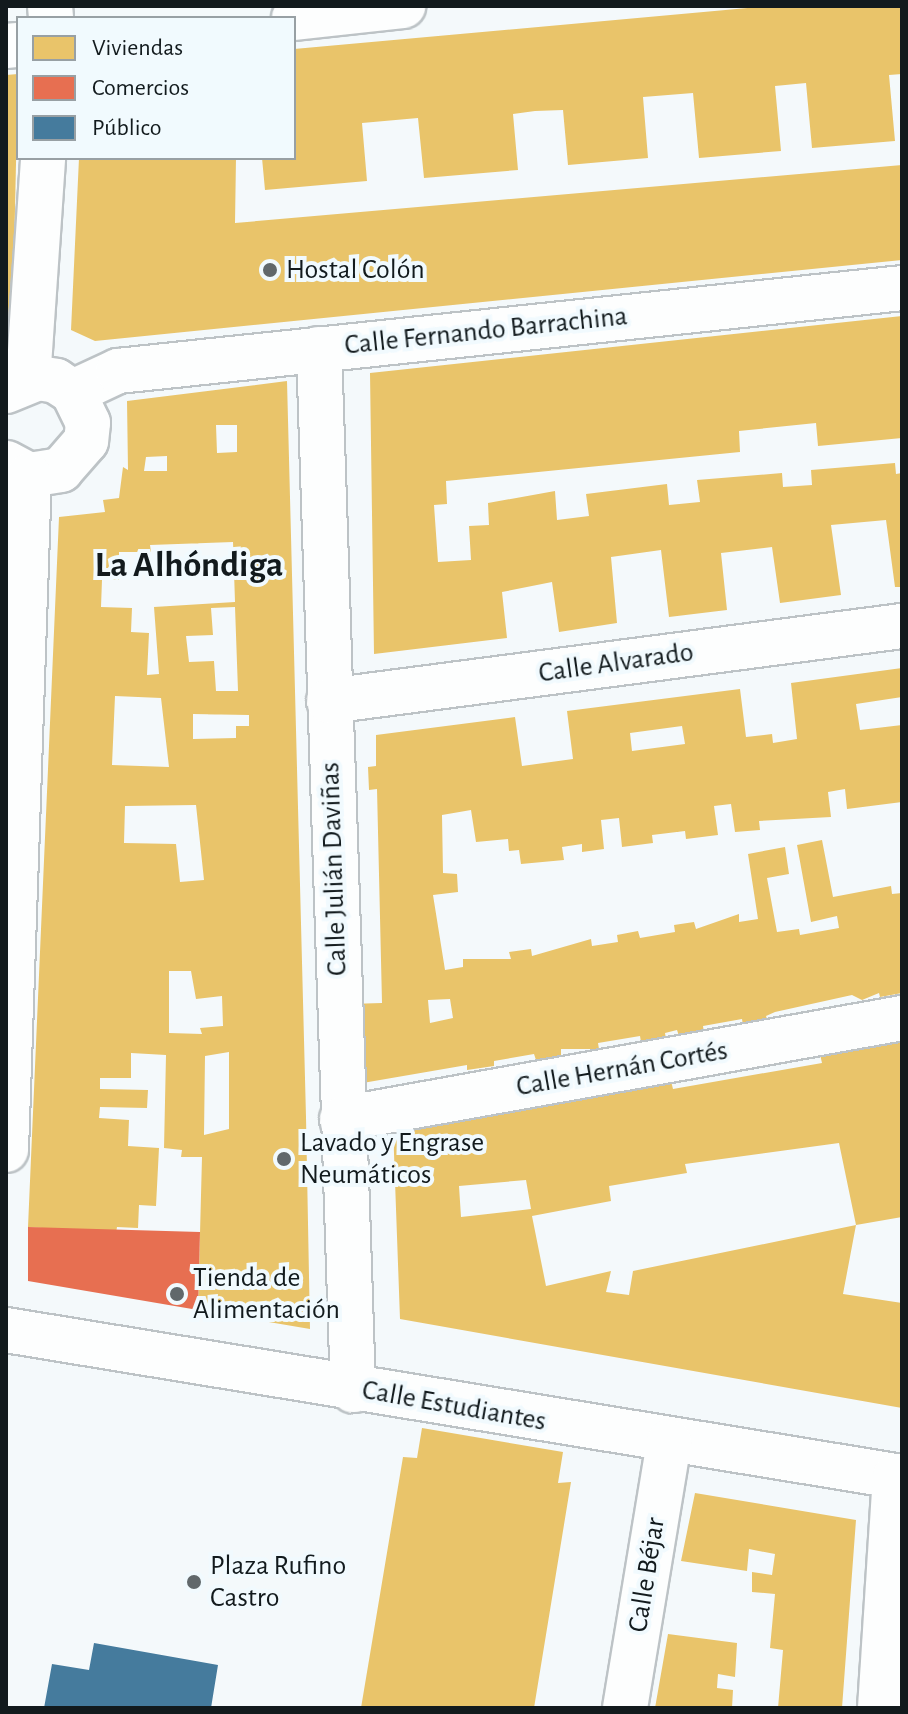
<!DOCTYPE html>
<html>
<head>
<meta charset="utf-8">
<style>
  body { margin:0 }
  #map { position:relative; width:908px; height:1714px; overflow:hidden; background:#f4f9fb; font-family:"Alegreya Sans",sans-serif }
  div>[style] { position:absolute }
  .homes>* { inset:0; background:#e9c46a }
  .shops>* { inset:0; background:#e76f51 }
  .public>* { inset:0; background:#457b9d }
  .roads { filter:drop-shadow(2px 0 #bdc3c6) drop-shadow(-2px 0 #bdc3c6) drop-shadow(0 2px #bdc3c6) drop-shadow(0 -2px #bdc3c6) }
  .street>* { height:44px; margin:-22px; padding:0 22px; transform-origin:22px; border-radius:22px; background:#fdfefe }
  .dots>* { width:22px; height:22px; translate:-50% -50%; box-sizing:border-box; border:4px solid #f1fafe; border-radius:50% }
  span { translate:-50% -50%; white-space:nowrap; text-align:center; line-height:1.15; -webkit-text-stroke:8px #f1fafe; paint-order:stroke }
  .poi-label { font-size:28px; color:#121a1d }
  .left { translate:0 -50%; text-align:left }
  .street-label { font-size:28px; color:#121a1d }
  .district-label { font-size:36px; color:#121a1d; font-weight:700 }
  .frame { position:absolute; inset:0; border:8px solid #121a1d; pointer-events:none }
  .legend { position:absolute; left:16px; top:16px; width:280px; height:144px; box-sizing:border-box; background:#f1fafe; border:2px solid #98a0a4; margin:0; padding:10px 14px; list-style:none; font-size:24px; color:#121a1d }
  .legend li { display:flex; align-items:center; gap:16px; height:40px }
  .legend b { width:40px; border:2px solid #98a0a4 }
</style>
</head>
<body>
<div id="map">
  <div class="homes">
    <div style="clip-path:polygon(769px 6px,902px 6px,902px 74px,889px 75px,895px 141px,812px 148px,806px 83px,775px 86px,781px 151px,699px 158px,693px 93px,643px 97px,648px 158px,568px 165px,563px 110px,535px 111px,513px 114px,518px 170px,424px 178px,418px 118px,362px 123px,367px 181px,265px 190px,262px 158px,294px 158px,294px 49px)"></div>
    <div style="clip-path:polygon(18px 74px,12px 343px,6px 344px,6px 75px)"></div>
    <div style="clip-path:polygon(79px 158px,236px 158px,235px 223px,902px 165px,902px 260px,95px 341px,71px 330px)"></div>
    <div style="clip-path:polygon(902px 316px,902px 438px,818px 446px,816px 423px,739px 431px,740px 452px,446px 481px,447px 504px,434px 505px,438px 562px,471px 560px,469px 526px,489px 525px,488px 503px,555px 491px,557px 520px,589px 516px,586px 494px,667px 484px,669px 505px,700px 502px,697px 480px,782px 473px,783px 487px,812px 485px,811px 470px,895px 463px,896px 474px,902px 473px,902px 587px,895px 587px,886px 520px,831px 525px,841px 595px,780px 603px,772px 547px,721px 553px,727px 610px,669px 617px,661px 550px,611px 557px,617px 623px,559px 632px,552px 582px,502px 592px,507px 638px,374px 654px,370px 373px)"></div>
    <div style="clip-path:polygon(evenodd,287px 381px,306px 1117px,310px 1329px,198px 1310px,202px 1157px,181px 1157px,182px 1150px,164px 1148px,166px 1055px,131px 1053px,131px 1078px,100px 1078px,100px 1089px,148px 1090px,147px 1108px,100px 1107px,99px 1118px,129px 1120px,128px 1146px,159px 1148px,156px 1206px,139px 1205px,138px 1228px,117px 1227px,116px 1233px,28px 1227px,59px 517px,105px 512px,103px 500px,119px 498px,123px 467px,128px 470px,127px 401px,287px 381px,216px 425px,237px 425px,237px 452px,217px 453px,216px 425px,287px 381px,167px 456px,167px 471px,144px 471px,146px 457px,167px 456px,287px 381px,233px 542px,235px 602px,154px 607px,159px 674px,147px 675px,149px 633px,131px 632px,132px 608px,101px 607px,102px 580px,119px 580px,119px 552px,151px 552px,150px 545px,233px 542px,287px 381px,235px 607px,238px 691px,216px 691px,214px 661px,189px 662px,186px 636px,213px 635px,211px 608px,235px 607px,287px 381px,115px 696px,161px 698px,169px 767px,112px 765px,115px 696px,287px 381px,193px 714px,249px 715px,249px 726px,236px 726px,236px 738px,193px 739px,193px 714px,287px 381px,196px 805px,204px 880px,180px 882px,176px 844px,124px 843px,125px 806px,196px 805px,287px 381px,169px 971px,191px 971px,196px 999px,222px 996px,223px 1026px,200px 1028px,202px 1034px,169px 1033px,169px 971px,287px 381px,229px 1052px,229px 1129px,204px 1135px,205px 1056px,229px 1052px)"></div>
    <div style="clip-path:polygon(evenodd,902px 668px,902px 697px,856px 704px,860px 730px,902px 725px,902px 802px,847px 809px,845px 789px,828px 792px,831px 817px,759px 821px,760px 830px,735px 832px,731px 804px,714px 806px,718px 835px,686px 839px,685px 831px,652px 835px,653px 843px,622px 847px,619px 818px,601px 820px,604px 849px,582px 852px,582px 844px,562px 847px,564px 860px,521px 864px,519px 850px,509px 851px,508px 839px,476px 842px,471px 810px,442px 815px,443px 873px,457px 874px,458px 892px,433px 895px,445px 970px,463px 967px,463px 959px,511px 959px,509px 952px,531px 949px,532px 956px,591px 939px,592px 946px,618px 942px,617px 935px,638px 931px,640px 938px,675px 932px,674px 925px,694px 922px,696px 929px,739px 914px,739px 922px,758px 919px,748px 854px,785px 847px,789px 874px,767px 878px,777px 932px,799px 929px,800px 935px,839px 928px,837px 916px,811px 922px,797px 845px,822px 840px,833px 897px,891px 886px,892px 894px,902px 893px,902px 993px,880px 997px,879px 993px,862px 1000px,852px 995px,775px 1012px,766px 1016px,768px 1022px,743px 1026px,742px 1019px,703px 1026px,704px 1033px,679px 1036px,677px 1030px,665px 1033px,666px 1039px,641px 1042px,640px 1036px,598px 1043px,599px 1049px,561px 1049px,561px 1056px,536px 1060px,534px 1054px,494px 1061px,494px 1066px,467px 1070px,467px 1065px,351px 1085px,349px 1004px,382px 1003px,377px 789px,369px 790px,368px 767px,376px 766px,376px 735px,515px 717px,522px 766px,573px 759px,567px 711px,740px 689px,746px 737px,772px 734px,773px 743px,797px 739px,791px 683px,902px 668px,682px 726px,685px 744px,632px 751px,630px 733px,682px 726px,902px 668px,450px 999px,453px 1018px,430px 1023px,428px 1000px,450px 999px)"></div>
    <div style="clip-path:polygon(evenodd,902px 1038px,902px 1217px,856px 1225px,839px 1143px,685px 1164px,687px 1173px,609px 1186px,611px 1201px,532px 1216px,546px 1286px,611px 1271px,606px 1292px,629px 1295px,633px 1271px,856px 1225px,843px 1294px,902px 1303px,902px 1408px,400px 1319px,393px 1126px,671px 1081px,673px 1089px,822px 1063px,819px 1050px,902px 1038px,526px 1180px,531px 1209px,461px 1217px,459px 1186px,526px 1180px)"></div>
    <div style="clip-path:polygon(422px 1428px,563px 1452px,558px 1483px,571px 1482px,534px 1708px,361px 1708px,403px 1457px,417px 1458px)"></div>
    <div style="clip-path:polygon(695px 1493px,856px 1520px,842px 1708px,778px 1708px,783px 1650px,770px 1648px,775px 1594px,752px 1592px,752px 1572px,772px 1575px,775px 1554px,749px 1549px,747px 1571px,681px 1561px)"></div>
    <div style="clip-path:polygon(668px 1634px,737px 1643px,735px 1677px,718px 1674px,717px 1688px,733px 1690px,732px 1708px,655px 1708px)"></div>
  </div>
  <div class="shops">
    <div style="clip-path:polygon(28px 1227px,200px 1232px,198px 1310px,28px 1281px)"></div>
  </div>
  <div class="public">
    <div style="clip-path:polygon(94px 1643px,218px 1665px,211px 1708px,44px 1708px,52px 1664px,89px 1670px)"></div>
  </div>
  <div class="roads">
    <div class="street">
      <div style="left:50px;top:6px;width:12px;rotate:85deg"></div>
      <div style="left:294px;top:18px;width:110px;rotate:-6.3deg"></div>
      <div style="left:6px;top:46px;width:12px;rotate:-5deg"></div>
      <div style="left:319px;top:349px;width:1042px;rotate:88.13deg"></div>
      <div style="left:28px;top:380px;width:223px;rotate:-86.1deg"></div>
      <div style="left:6px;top:391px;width:35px;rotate:-22deg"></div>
      <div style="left:38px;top:378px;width:18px;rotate:9deg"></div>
      <div style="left:56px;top:381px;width:20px;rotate:33deg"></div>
      <div style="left:73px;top:392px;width:34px;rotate:64deg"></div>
      <div style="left:88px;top:423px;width:18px;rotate:96deg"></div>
      <div style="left:86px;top:441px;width:38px;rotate:131deg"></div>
      <div style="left:61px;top:470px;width:32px;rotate:171deg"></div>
      <div style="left:29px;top:475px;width:26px;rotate:-152deg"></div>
      <div style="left:73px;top:392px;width:50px;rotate:-25deg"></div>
      <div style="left:118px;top:371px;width:788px;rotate:-6.04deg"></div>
      <div style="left:329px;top:701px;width:578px;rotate:-7.46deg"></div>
      <div style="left:342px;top:1119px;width:569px;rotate:-10.22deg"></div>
      <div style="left:6px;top:1150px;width:675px;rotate:-88.05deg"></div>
      <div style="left:6px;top:1330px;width:908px;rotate:9.32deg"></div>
      <div style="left:625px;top:1708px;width:270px;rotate:-80.6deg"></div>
      <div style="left:880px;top:1708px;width:232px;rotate:-86.3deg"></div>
    </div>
  </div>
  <div class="dots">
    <div style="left:270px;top:270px;background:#61686b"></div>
    <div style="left:284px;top:1159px;background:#61686b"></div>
    <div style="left:177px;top:1294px;background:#61686b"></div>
    <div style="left:194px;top:1582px;background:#61686b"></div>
  </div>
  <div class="poi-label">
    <span class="left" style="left:286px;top:270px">Hostal Colón</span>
    <span class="left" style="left:300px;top:1159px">Lavado y Engrase<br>Neumáticos</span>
    <span class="left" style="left:193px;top:1294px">Tienda de<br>Alimentación</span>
    <span class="left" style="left:210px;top:1582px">Plaza Rufino<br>Castro</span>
  </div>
  <div class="street-label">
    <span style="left:486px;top:331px;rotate:-6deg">Calle Fernando Barrachina</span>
    <span style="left:616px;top:663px;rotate:-8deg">Calle Alvarado</span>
    <span style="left:334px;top:869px;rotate:-92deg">Calle Julián Daviñas</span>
    <span style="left:622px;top:1069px;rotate:-10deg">Calle Hernán Cortés</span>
    <span style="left:454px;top:1406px;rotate:10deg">Calle Estudiantes</span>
    <span style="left:647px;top:1575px;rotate:-81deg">Calle Béjar</span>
  </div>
  <div class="district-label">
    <span style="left:189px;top:566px">La Alhóndiga</span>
  </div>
  <div class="frame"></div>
  <ul class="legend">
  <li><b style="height:22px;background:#e9c46a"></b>Viviendas</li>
  <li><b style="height:22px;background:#e76f51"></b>Comercios</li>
  <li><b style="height:22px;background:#457b9d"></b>Público</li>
  </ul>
</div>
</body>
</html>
